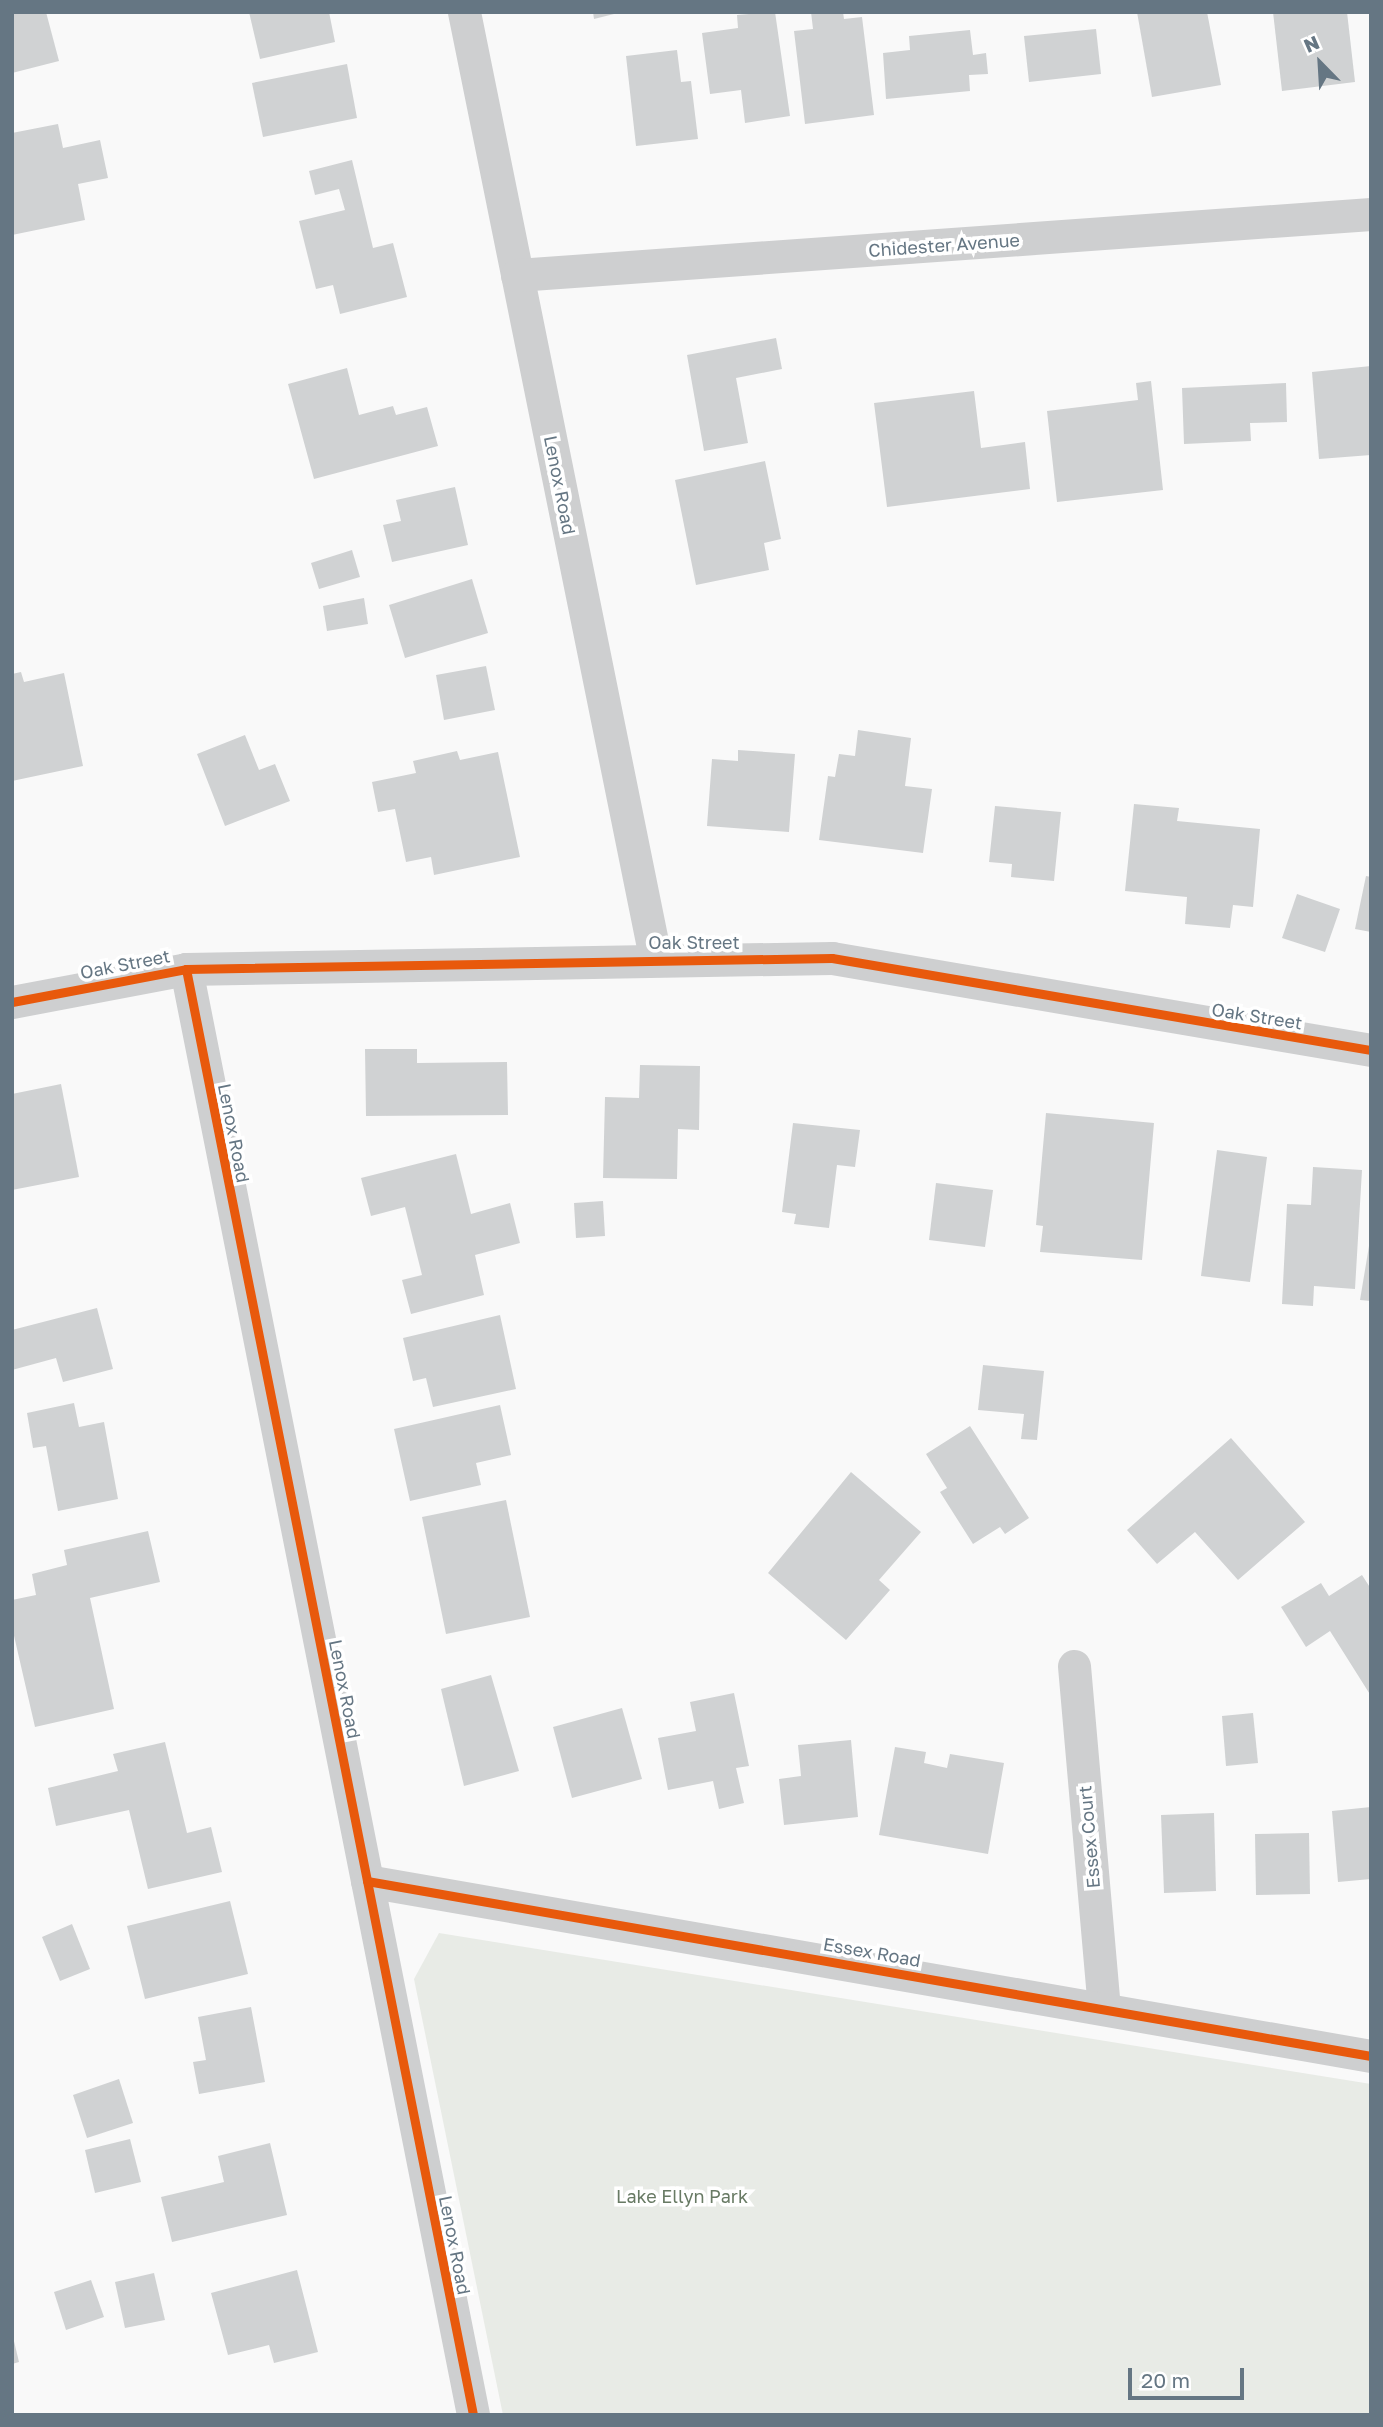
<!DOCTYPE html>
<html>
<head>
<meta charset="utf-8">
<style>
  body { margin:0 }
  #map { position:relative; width:1383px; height:2427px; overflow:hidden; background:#f9f9f9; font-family:"Golos Text",sans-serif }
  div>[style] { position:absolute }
  .green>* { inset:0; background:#e8ebe6 }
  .building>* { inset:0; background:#d0d2d3 }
  .street>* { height:33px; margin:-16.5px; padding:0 16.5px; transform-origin:16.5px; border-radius:16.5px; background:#cecfd0 }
  .cycleway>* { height:9px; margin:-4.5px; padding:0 4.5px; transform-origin:4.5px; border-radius:4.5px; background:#e8590c }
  span { translate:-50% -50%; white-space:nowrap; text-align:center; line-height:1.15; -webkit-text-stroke:7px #fff; paint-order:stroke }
  .street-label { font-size:18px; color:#657683 }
  .park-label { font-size:18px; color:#687a64 }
  .frame { position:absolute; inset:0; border:14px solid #657683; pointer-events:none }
  .north { position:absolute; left:1285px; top:28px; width:70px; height:70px; -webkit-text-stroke:5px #fff; paint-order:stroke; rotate:336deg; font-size:19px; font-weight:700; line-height:28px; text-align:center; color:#657683 }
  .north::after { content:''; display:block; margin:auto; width:24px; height:32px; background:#657683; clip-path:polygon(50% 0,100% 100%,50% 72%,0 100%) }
  .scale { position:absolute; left:1128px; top:2368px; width:116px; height:32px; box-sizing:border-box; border:4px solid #657683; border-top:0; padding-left:9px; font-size:21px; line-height:24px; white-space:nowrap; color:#657683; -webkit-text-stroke:5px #fff; paint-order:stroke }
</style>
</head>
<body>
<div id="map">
  <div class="green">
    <div style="clip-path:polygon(439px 1933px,1371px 2084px,1371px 2415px,503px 2415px,414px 1979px)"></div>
  </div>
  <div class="building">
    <div style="clip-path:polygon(12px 12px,46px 12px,59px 61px,12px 73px)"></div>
    <div style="clip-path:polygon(249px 12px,329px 12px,335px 42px,260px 59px)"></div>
    <div style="clip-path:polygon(593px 12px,618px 12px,618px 13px,594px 19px)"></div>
    <div style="clip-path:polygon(775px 12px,790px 116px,745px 123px,741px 90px,710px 94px,702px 33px,738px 28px,737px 15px)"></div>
    <div style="clip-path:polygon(811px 12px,843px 12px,844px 19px,862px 17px,874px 115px,805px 124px,794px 31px,813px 29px)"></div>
    <div style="clip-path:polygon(1137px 12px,1207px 12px,1221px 85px,1152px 97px)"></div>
    <div style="clip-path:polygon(1273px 12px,1347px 12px,1355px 82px,1282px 91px)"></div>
    <div style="clip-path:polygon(1096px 29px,1101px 74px,1029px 82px,1024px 36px)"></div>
    <div style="clip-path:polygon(970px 30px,973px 55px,986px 53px,988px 74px,969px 75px,970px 91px,886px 99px,883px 53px,910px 50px,909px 36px)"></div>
    <div style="clip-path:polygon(677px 50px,681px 82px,691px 81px,698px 139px,636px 146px,626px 56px)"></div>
    <div style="clip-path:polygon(347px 64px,357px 118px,263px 137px,252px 83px)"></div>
    <div style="clip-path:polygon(58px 124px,63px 148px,100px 140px,108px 178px,78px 184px,85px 220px,12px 235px,12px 133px)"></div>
    <div style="clip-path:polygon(352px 160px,373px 248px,393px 243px,407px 297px,340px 314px,333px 285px,316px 289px,299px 221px,345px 210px,339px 189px,315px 195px,309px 171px)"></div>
    <div style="clip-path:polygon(776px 338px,782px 369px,736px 378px,748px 443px,704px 451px,687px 355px)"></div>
    <div style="clip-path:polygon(1371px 366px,1371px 455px,1319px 459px,1312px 372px)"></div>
    <div style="clip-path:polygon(347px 368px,359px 415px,393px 406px,396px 415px,427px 407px,438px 446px,314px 479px,288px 384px)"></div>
    <div style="clip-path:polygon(1151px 381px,1163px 490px,1057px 502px,1047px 411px,1138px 400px,1136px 383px)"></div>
    <div style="clip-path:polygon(1286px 383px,1287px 422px,1250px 423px,1251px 441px,1184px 444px,1182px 388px)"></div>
    <div style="clip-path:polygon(974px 391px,981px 448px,1025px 442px,1030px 489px,887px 507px,874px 403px)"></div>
    <div style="clip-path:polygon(765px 461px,781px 539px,764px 543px,769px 570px,696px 585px,675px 480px)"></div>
    <div style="clip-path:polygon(455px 487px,468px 545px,392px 562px,383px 525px,401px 521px,396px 500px)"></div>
    <div style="clip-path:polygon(352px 550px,360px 577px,319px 589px,311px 563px)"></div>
    <div style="clip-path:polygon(472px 579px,488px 633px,405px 658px,389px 605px)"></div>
    <div style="clip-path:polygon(364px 598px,368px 624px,327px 631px,323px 606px)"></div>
    <div style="clip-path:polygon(486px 666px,495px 710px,444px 720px,436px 675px)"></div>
    <div style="clip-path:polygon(21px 672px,24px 682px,64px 673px,83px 766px,12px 781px,12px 674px)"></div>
    <div style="clip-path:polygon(858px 730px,911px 738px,905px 786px,932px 789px,923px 853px,819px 840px,828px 776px,835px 777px,839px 754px,855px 756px)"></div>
    <div style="clip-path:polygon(245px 735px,259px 770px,275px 764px,290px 801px,225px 826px,197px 754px)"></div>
    <div style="clip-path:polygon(738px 750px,795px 754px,789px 832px,707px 826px,712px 759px,738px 761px)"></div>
    <div style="clip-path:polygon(457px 751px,460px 760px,498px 752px,520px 857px,434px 875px,431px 857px,406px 862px,395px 809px,378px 812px,372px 782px,416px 773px,413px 761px)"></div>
    <div style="clip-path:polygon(1134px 804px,1179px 808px,1177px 821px,1260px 829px,1253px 907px,1233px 905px,1230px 928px,1185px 924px,1187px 897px,1125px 891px)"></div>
    <div style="clip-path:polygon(995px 806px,1061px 812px,1054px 881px,1011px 877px,1012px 864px,989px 862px)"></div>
    <div style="clip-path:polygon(1366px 876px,1371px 877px,1371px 932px,1355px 929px)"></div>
    <div style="clip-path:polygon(1297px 894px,1340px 909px,1325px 952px,1282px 938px)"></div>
    <div style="clip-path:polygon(365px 1049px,417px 1049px,417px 1063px,507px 1062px,508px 1115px,366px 1116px)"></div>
    <div style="clip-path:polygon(640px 1065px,700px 1066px,699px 1130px,678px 1129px,677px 1179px,603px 1178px,605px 1097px,639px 1098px)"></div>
    <div style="clip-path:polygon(61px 1084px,79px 1177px,12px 1190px,12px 1094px)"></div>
    <div style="clip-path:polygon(1046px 1113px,1154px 1123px,1142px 1260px,1040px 1252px,1043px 1226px,1036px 1225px)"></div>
    <div style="clip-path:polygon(793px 1123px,860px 1130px,855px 1167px,837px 1165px,829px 1228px,794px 1224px,796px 1214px,782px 1212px)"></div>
    <div style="clip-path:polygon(1217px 1150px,1267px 1157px,1250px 1282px,1201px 1276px)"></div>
    <div style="clip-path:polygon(456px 1154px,471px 1214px,510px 1203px,520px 1243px,475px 1255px,484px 1295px,411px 1314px,402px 1280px,422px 1275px,405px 1207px,371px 1216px,361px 1178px)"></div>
    <div style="clip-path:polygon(1313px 1167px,1362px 1170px,1355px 1289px,1314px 1286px,1313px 1306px,1282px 1304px,1287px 1204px,1311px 1205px)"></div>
    <div style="clip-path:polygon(936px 1183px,993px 1190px,985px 1247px,929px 1240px)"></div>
    <div style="clip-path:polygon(603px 1201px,605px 1236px,576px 1238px,574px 1203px)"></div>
    <div style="clip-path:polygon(1369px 1246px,1371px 1246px,1371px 1301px,1360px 1300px)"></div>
    <div style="clip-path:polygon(97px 1308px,113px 1369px,63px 1382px,56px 1358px,12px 1370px,12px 1330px)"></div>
    <div style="clip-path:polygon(500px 1315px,516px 1389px,433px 1407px,426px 1378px,413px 1381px,403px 1338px)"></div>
    <div style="clip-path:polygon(983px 1365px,1044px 1371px,1037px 1440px,1021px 1439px,1024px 1414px,978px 1410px)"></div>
    <div style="clip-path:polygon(74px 1403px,79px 1427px,104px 1422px,118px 1499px,58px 1511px,46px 1446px,33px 1448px,27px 1413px)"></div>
    <div style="clip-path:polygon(500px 1405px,511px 1455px,476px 1463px,481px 1485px,410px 1501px,394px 1429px)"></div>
    <div style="clip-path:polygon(970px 1426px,1029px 1518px,1005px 1534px,1000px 1527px,973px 1544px,940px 1492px,947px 1488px,926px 1454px)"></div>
    <div style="clip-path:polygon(1231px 1438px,1305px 1522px,1238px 1580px,1195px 1532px,1157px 1564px,1127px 1530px)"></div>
    <div style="clip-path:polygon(851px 1472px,921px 1532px,879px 1580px,890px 1590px,846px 1640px,768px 1573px)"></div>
    <div style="clip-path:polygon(506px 1500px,530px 1617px,446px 1634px,422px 1517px)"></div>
    <div style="clip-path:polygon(148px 1531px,160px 1582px,90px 1598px,114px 1709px,35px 1727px,12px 1627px,12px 1600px,36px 1595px,32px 1574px,67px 1565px,64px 1550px)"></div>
    <div style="clip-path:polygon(1362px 1575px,1371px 1589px,1371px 1696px,1330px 1631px,1306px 1647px,1281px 1607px,1321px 1583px,1329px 1596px)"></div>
    <div style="clip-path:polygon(491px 1675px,519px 1771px,464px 1786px,441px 1689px)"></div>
    <div style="clip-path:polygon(734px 1693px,749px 1766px,736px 1768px,744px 1803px,719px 1809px,713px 1781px,668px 1790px,658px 1738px,696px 1731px,690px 1702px)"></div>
    <div style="clip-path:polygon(622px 1708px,642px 1779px,572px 1798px,553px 1727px)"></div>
    <div style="clip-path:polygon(1253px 1713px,1258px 1763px,1226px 1766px,1222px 1716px)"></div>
    <div style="clip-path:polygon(851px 1740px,858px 1817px,784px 1825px,779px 1779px,801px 1776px,798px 1745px)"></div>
    <div style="clip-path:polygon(165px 1742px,187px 1833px,211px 1827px,222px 1872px,148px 1889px,129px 1810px,56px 1826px,48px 1788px,118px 1771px,113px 1754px)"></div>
    <div style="clip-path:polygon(895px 1747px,926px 1752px,924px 1763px,947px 1768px,950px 1754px,1004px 1763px,988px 1854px,879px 1835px)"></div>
    <div style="clip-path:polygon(1371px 1807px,1371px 1879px,1338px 1882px,1332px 1811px)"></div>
    <div style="clip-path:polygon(1214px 1813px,1216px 1891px,1164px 1893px,1161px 1815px)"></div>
    <div style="clip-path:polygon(1309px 1833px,1310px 1894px,1256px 1895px,1255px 1834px)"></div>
    <div style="clip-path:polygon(230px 1901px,248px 1974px,145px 1999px,127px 1926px)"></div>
    <div style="clip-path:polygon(72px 1924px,90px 1969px,60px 1981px,42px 1937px)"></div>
    <div style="clip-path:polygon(251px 2007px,265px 2082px,199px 2094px,193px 2062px,206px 2060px,198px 2017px)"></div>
    <div style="clip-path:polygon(119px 2079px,133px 2123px,87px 2138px,73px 2095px)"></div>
    <div style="clip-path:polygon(130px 2139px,141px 2182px,95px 2193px,85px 2150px)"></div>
    <div style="clip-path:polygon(270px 2143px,287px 2215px,172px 2242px,161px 2197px,224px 2182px,218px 2156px)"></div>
    <div style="clip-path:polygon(297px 2270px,318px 2352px,274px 2363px,269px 2345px,228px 2355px,211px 2293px)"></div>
    <div style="clip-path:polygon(154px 2273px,165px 2320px,125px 2328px,115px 2282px)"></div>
    <div style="clip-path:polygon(91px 2280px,104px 2317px,66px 2330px,54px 2292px)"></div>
    <div style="clip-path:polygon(13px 2337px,19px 2362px,12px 2364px,12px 2338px)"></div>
  </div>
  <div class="street">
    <div style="left:464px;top:12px;width:964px;rotate:78.57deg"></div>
    <div style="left:517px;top:275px;width:856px;rotate:-4.09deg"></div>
    <div style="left:186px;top:969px;width:1474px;rotate:78.77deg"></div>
    <div style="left:12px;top:1002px;width:177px;rotate:-10.7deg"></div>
    <div style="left:186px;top:969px;width:646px;rotate:-0.98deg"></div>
    <div style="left:832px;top:958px;width:547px;rotate:9.69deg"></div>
    <div style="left:1074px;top:1666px;width:343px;rotate:85deg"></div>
    <div style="left:367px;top:1881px;width:1019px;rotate:9.89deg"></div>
  </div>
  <div class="cycleway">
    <div style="left:186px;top:969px;width:1474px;rotate:78.77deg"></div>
    <div style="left:12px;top:1002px;width:177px;rotate:-10.7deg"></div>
    <div style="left:186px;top:969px;width:646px;rotate:-0.98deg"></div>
    <div style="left:832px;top:958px;width:547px;rotate:9.69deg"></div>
    <div style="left:367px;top:1881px;width:1019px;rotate:9.89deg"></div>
  </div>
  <div class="street-label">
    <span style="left:944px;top:245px;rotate:-4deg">Chidester Avenue</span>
    <span style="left:560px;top:485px;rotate:79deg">Lenox Road</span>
    <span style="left:694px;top:942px">Oak Street</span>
    <span style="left:125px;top:964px;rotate:-11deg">Oak Street</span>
    <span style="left:1257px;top:1016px;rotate:9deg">Oak Street</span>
    <span style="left:234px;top:1133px;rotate:79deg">Lenox Road</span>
    <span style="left:345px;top:1689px;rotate:79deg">Lenox Road</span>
    <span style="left:1089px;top:1837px;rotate:-95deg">Essex Court</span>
    <span style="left:872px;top:1952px;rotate:10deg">Essex Road</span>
    <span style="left:455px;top:2245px;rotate:79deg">Lenox Road</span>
  </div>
  <div class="park-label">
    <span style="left:682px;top:2196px">Lake Ellyn Park</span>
  </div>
  <div class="frame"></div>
  <div class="north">N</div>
  <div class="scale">20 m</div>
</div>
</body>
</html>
